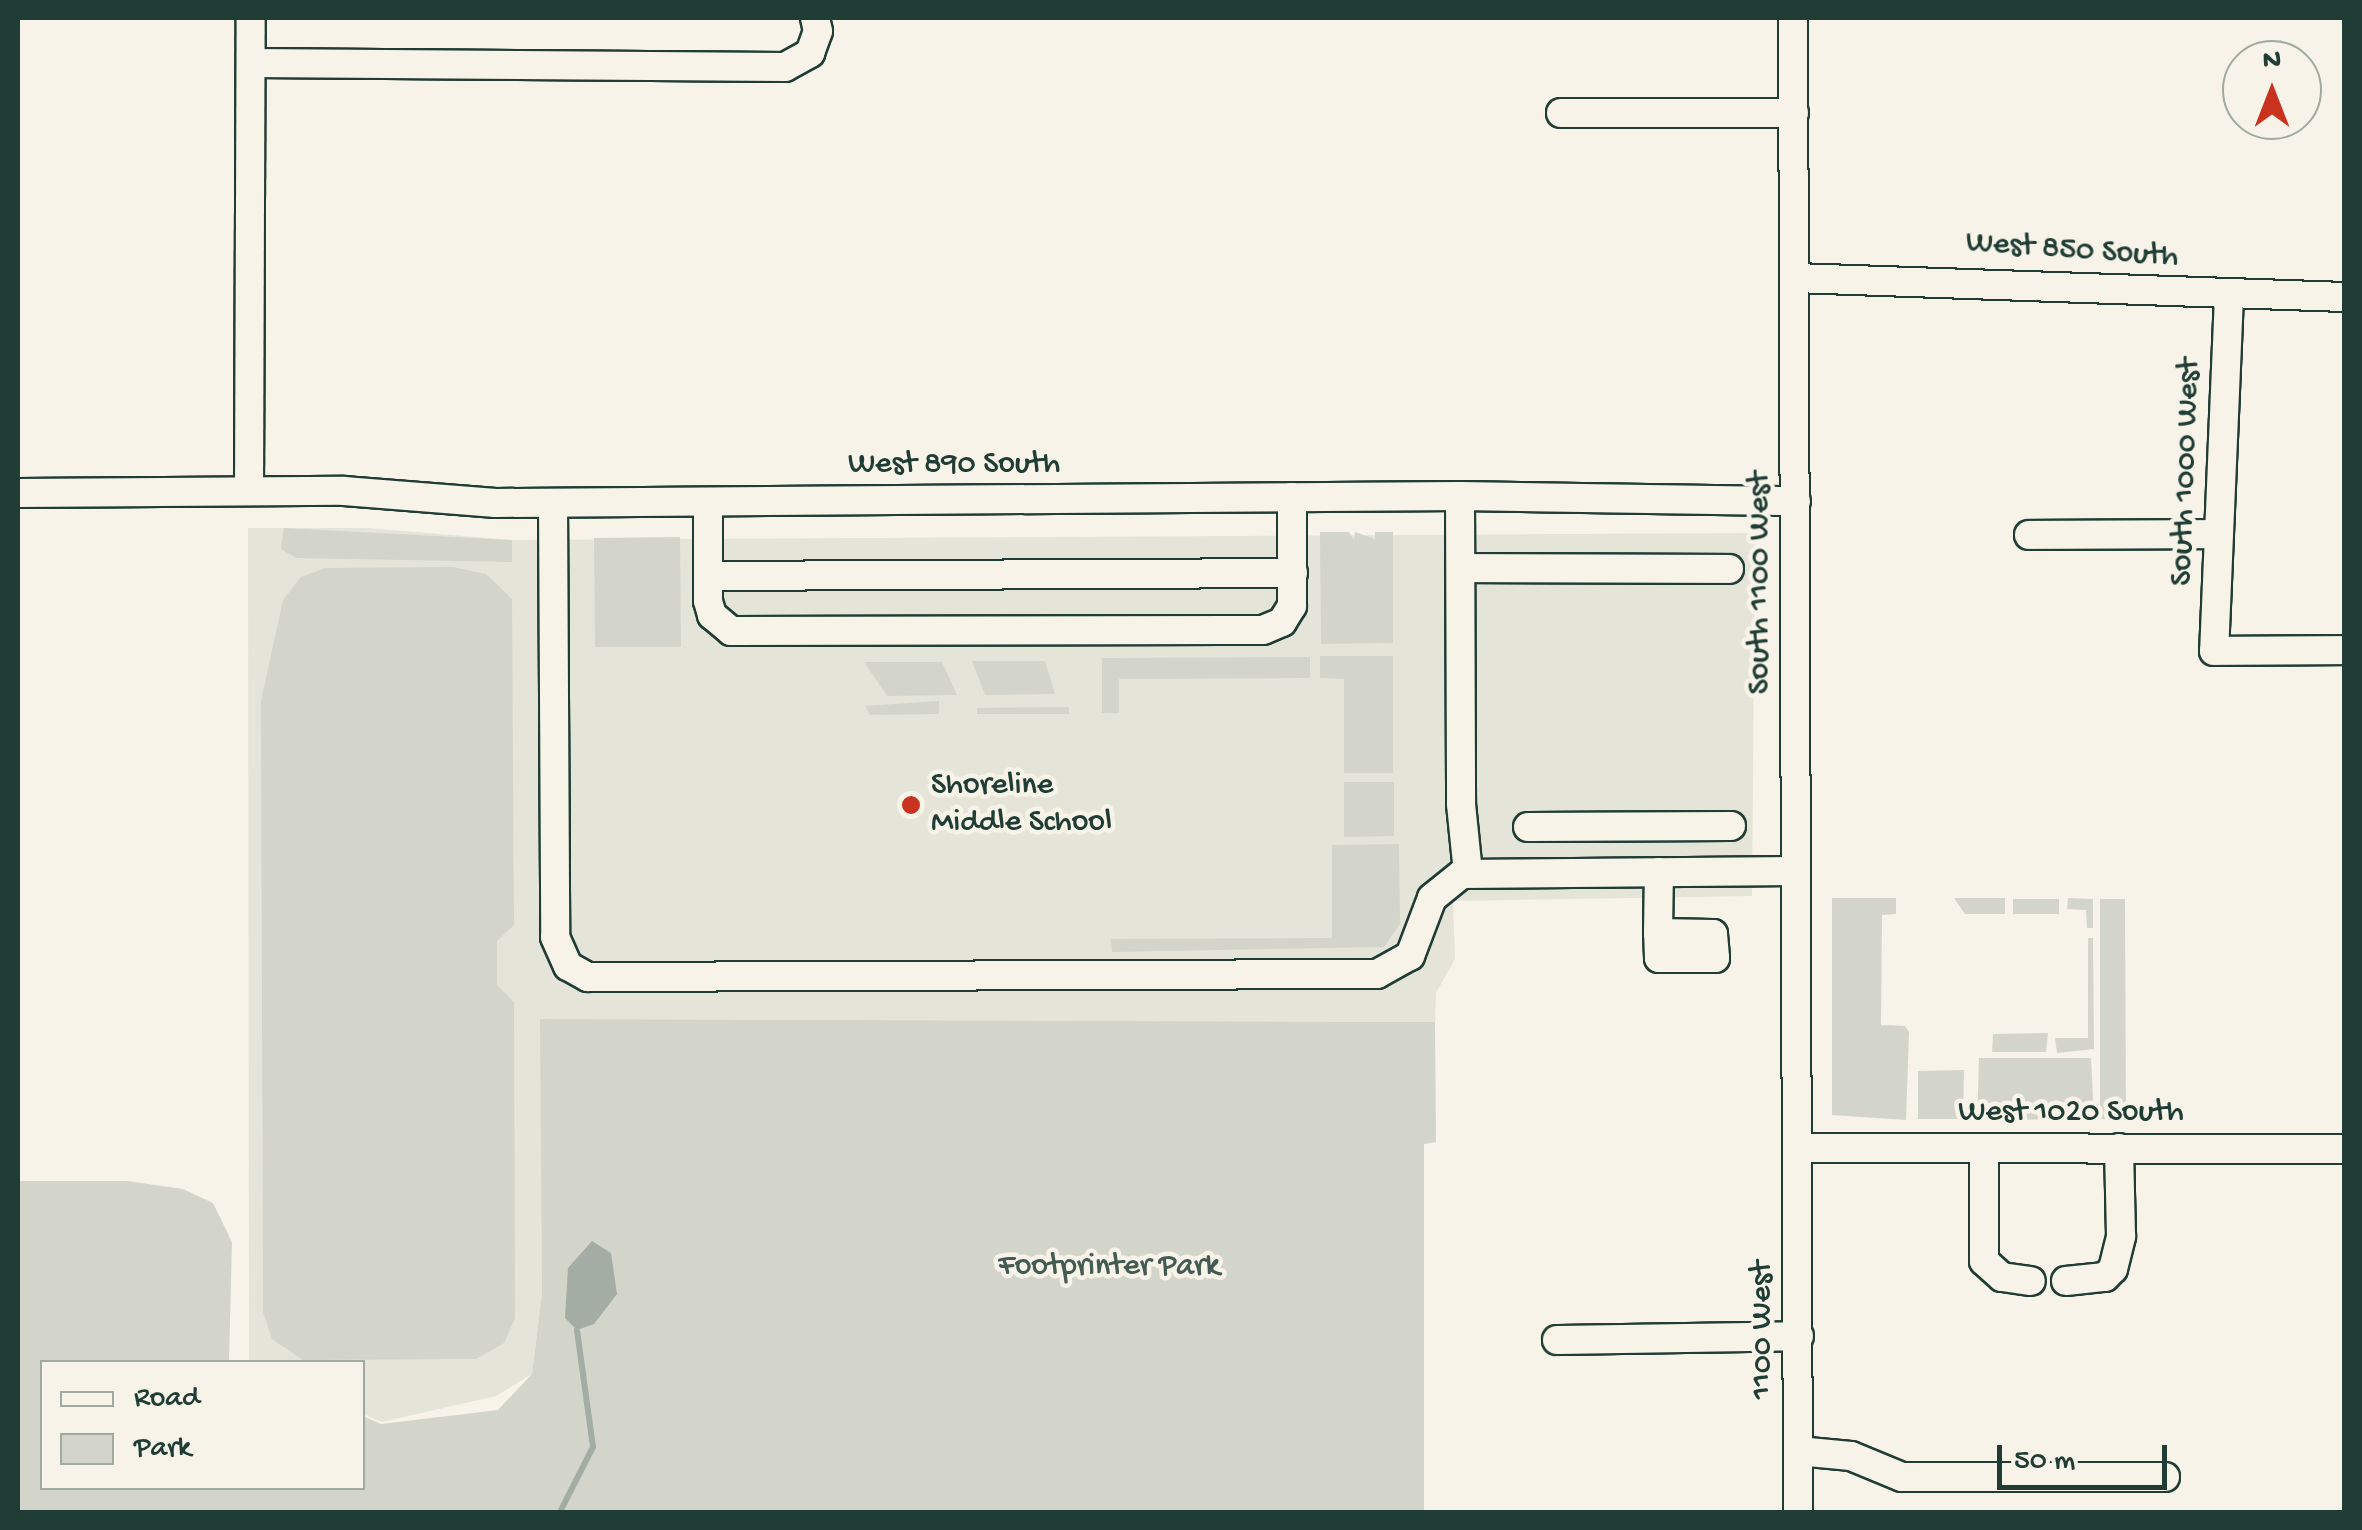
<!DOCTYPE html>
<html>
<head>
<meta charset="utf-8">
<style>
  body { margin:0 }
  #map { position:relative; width:2362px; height:1530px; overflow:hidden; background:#f7f3e8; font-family:"Gochi Hand",sans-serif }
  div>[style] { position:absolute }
  .built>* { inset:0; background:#e5e4d9 }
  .green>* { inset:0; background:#d3d5ca }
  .water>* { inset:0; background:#a4ada3 }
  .stream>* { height:6px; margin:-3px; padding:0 3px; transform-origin:3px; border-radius:3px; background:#a4ada3 }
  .roads { filter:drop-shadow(2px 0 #1f3d34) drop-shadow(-2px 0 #1f3d34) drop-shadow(0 2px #1f3d34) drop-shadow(0 -2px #1f3d34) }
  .minor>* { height:28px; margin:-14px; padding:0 14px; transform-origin:14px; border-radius:14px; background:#f7f3e8 }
  .dots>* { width:28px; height:28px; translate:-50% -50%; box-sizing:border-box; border:5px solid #f7f3e8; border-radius:50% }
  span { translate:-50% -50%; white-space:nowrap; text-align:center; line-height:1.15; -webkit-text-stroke:9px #f7f3e8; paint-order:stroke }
  .street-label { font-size:32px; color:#1f3d34 }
  .poi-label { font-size:32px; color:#1f3d34 }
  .left { translate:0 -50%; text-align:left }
  .park-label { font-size:32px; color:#435b52 }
  .frame { position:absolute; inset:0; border:20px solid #1f3d34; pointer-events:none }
  .legend { position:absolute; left:40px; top:1360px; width:325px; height:130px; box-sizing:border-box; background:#f7f3e8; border:2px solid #a1aaa0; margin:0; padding:12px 18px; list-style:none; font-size:30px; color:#1f3d34 }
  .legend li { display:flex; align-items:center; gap:20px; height:50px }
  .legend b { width:50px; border:2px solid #a1aaa0 }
  .north { position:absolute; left:2222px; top:40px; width:100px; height:100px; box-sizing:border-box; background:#f7f3e8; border:2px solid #a1aaa0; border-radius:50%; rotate:0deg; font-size:28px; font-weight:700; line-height:40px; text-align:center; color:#1f3d34 }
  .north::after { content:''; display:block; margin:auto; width:35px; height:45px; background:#c8321e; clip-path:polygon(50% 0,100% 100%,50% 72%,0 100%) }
  .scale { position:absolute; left:1997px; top:1445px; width:170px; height:45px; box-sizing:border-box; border:5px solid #1f3d34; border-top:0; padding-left:12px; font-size:30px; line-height:35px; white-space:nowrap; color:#1f3d34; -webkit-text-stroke:8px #f7f3e8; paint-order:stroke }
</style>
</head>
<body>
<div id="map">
  <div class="built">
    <div style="clip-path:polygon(248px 528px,367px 528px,512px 540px,1755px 533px,1752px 896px,1453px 901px,1455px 959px,1436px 993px,1435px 1022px,541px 1019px,542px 1293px,532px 1374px,496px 1396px,382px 1422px,363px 1414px,362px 1362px,249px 1362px)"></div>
  </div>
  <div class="green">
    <div style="clip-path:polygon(284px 528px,512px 540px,512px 562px,296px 558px,281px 549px)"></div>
    <div style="clip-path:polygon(1320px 532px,1349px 532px,1354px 540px,1355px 532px,1375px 539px,1375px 532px,1393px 532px,1393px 643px,1321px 644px)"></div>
    <div style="clip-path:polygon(680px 537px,681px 647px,595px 647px,594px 538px)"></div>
    <div style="clip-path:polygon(453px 567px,486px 574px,512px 599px,514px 925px,497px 941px,497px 985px,514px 1002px,515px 1318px,504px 1343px,476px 1359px,303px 1360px,272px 1339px,263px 1312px,261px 701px,283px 600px,301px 577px,325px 568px)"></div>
    <div style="clip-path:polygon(1320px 656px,1393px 656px,1393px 773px,1344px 773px,1344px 679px,1320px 678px)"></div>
    <div style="clip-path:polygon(1310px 657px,1310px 678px,1119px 679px,1119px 713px,1102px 713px,1102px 658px)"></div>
    <div style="clip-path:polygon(972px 661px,1045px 661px,1055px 694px,985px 695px)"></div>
    <div style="clip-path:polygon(864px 662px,942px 662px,957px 695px,887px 696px)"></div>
    <div style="clip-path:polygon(939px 701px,939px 714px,870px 715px,865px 706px)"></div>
    <div style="clip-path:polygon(1069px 707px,1069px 714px,977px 714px,977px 708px)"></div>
    <div style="clip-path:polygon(1344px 782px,1394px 782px,1394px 836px,1344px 837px)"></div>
    <div style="clip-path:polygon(1399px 844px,1400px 924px,1384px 947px,1112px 952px,1111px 939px,1332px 938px,1332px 845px)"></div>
    <div style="clip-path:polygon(1832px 898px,1896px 898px,1896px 914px,1882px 915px,1881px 1025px,1905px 1026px,1909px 1032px,1906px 1120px,1832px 1115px)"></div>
    <div style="clip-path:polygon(1954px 898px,2005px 898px,2005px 914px,1965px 914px)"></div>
    <div style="clip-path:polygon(2068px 898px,2093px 899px,2093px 928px,2087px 928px,2086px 910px,2067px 909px)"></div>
    <div style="clip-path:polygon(2013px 899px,2059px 899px,2059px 914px,2013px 914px)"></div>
    <div style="clip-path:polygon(2100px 899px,2125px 899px,2126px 1119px,2100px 1119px)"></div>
    <div style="clip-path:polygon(2088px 938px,2093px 938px,2094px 1049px,2057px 1053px,2055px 1038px,2088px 1038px)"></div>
    <div style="clip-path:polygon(540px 1019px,1435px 1022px,1436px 1142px,1424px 1144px,1424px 1512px,18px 1512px,18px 1181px,127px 1181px,183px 1189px,213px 1203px,232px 1242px,229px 1362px,42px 1362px,42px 1488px,362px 1488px,363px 1416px,381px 1424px,498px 1410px,532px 1374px,542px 1293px)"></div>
    <div style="clip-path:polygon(2048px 1033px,2046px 1052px,1992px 1052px,1993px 1034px)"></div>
    <div style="clip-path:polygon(1979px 1058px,2091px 1058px,2094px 1119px,1977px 1120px)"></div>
    <div style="clip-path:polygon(1964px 1070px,1963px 1119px,1918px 1119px,1918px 1071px)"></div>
  </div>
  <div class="water">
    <div style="clip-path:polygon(592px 1241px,611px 1253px,617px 1294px,594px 1324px,577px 1330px,565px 1318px,568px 1268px)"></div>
  </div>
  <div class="stream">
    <div style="left:560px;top:1512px;width:73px;rotate:-63.1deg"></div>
    <div style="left:593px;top:1447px;width:118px;rotate:-97.8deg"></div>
  </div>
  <div class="roads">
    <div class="minor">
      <div style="left:1793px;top:18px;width:1494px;rotate:89.81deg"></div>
      <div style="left:252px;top:63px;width:533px;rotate:0.43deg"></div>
      <div style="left:785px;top:67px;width:29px;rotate:-29deg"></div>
      <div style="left:810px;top:53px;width:23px;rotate:-70deg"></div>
      <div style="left:818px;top:31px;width:13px;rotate:-103deg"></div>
      <div style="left:1561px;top:113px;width:233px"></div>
      <div style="left:1795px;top:278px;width:549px;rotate:1.98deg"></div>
      <div style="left:2229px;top:296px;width:355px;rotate:92.4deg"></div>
      <div style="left:2214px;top:651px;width:130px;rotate:-0.4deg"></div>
      <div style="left:249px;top:491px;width:473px;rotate:-89.8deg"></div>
      <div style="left:18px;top:493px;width:326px;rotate:-0.4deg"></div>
      <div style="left:344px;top:491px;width:152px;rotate:4.5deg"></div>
      <div style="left:496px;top:503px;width:964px;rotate:-0.42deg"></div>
      <div style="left:1460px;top:496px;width:336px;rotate:0.9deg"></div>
      <div style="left:1460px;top:496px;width:308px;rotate:89.8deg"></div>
      <div style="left:1461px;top:804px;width:69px;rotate:84.2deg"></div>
      <div style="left:708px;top:502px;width:99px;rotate:90deg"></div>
      <div style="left:708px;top:601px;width:15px;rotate:74deg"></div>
      <div style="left:712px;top:615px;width:25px;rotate:40deg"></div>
      <div style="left:731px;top:631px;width:532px;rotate:-0.11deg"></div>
      <div style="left:1263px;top:630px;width:21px;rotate:-23deg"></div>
      <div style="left:1282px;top:622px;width:19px;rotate:-58deg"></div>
      <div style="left:1292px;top:606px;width:109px;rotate:-90deg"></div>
      <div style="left:553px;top:503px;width:434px;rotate:89.7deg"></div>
      <div style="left:555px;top:937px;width:32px;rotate:66deg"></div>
      <div style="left:568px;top:966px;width:23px;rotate:29deg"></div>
      <div style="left:588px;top:977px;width:789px;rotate:-0.22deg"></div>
      <div style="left:1377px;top:974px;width:38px;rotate:-29deg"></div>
      <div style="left:1410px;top:956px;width:62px;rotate:-69.2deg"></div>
      <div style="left:1432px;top:898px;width:38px;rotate:-39deg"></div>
      <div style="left:1462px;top:874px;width:334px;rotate:-0.5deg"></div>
      <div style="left:2029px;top:535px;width:190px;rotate:-0.3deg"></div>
      <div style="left:1461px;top:568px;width:268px;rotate:0.2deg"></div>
      <div style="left:708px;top:576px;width:585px;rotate:-0.29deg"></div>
      <div style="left:1528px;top:827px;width:203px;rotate:-0.3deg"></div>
      <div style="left:1658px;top:933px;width:55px;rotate:1deg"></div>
      <div style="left:1713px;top:934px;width:24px;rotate:85deg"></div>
      <div style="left:1715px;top:958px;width:56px;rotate:180deg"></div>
      <div style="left:1659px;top:958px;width:25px;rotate:-92deg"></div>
      <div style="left:1658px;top:933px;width:61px;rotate:-89.1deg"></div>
      <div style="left:1797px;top:1148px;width:547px;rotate:0.1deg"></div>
      <div style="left:1984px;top:1148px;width:113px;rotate:90deg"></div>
      <div style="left:1984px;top:1261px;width:24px;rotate:42deg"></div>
      <div style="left:2002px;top:1277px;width:29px;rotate:8deg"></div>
      <div style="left:2066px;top:1281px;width:39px;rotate:-6deg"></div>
      <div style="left:2105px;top:1277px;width:11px;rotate:-45deg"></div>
      <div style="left:2113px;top:1269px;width:34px;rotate:-76deg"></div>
      <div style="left:2121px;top:1236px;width:88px;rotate:-91.3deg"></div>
      <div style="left:1557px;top:1340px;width:242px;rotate:-0.9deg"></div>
      <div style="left:1798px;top:1451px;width:53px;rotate:5.4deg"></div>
      <div style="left:1851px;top:1456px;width:55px;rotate:22.4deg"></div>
      <div style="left:1902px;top:1477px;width:263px"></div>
    </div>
  </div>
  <div class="dots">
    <div style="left:911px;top:805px;background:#c8321e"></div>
  </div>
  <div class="street-label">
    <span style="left:2072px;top:251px;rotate:4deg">West 850 South</span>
    <span style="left:954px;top:465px">West 890 South</span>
    <span style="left:2187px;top:472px;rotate:-88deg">South 1000 West</span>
    <span style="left:1761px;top:583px;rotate:-90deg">South 1100 West</span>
    <span style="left:2071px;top:1113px">West 1020 South</span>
    <span style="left:1763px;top:1330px;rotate:-90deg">1100 West</span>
  </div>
  <div class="poi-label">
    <span class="left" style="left:931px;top:805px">Shoreline<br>Middle School</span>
  </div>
  <div class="park-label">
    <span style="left:1109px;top:1267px">Footprinter Park</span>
  </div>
  <div class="frame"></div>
  <ul class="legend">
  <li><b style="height:12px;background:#f7f3e8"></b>Road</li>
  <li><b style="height:28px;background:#d3d5ca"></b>Park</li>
  </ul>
  <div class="north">N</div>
  <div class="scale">50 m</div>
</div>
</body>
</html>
